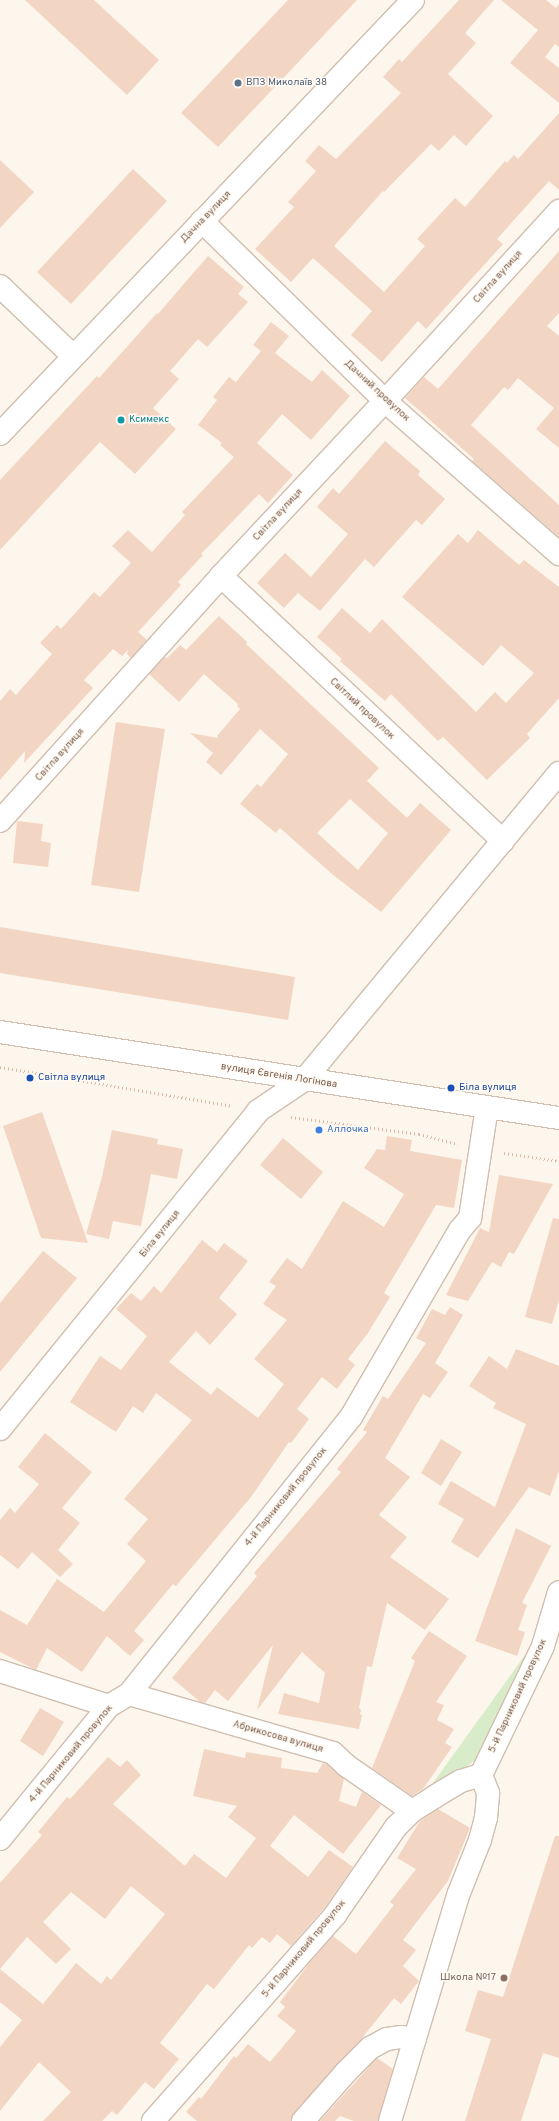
<!DOCTYPE html>
<html>
<head>
<meta charset="utf-8">
<style>
  body { margin:0 }
  #map { position:relative; width:559px; height:2121px; overflow:hidden; background:#fdf6ec; font-family:Overpass,sans-serif }
  div>[style] { position:absolute }
  .green>* { inset:0; background:#d8ecc9 }
  .building>* { inset:0; background:#f3d5c3 }
  .path>* { height:2.5px; margin-top:-1.25px; transform-origin:0; background:repeating-linear-gradient(90deg,#d9b8a5 0 1px,transparent 0 4px) }
  .roads { filter:drop-shadow(1px 0 #d1beb0) drop-shadow(-1px 0 #d1beb0) drop-shadow(0 1px #d1beb0) drop-shadow(0 -1px #d1beb0) }
  .minor>* { height:22px; margin:-11px; padding:0 11px; transform-origin:11px; border-radius:11px; background:#fff }
  .dots>* { width:11px; height:11px; translate:-50% -50%; box-sizing:border-box; border:2px solid #fffaf3; border-radius:50% }
  span { translate:-50% -50%; white-space:nowrap; text-align:center; line-height:1.15; -webkit-text-stroke:3px #fffaf3; paint-order:stroke }
  .service-label { font-size:10px; color:#4e5e75 }
  .left { translate:0 -50%; text-align:left }
  .street-label { font-size:10px; color:#7a5c4d }
  .culture-label { font-size:10px; color:#0d838f }
  .transit-label { font-size:10px; color:#164399 }
  .shop-label { font-size:10px; color:#366cbe }
  .education-label { font-size:10px; color:#785e54 }
  .right { translate:-100% -50%; text-align:right }
</style>
</head>
<body>
<div id="map">
  <div class="green">
    <div style="clip-path:polygon(528px 1651px,480px 1756px,433px 1793px,425px 1794px)"></div>
  </div>
  <div class="building">
    <div style="clip-path:polygon(25px 0,94px 0,159px 60px,127px 95px)"></div>
    <div style="clip-path:polygon(288px 0,357px 0,218px 147px,181px 113px)"></div>
    <div style="clip-path:polygon(459px 0,494px 0,465px 33px,476px 43px,448px 74px,493px 116px,466px 146px,454px 135px,439px 151px,431px 144px,384px 192px,383px 191px,334px 246px,384px 292px,425px 246px,417px 239px,455px 198px,465px 207px,505px 161px,507px 163px,514px 155px,518px 159px,559px 113px,559px 190px,549px 181px,497px 239px,503px 244px,426px 329px,418px 321px,382px 362px,351px 335px,372px 311px,313px 258px,291px 282px,255px 249px,294px 207px,288px 202px,316px 171px,305px 161px,319px 145px,336px 159px,401px 93px,383px 77px,399px 59px,402px 62px)"></div>
    <div style="clip-path:polygon(501px 0,546px 0,556px 8px,559px 4px,559px 47px,555px 44px,545px 57px,559px 68px,559px 103px,510px 63px,538px 30px)"></div>
    <div style="clip-path:polygon(0 160px,34px 192px,0 228px)"></div>
    <div style="clip-path:polygon(133px 169px,167px 201px,71px 304px,37px 272px)"></div>
    <div style="clip-path:polygon(559px 251px,559px 313px,547px 326px,559px 336px,559px 448px,536px 429px,554px 408px,518px 378px,508px 390px,504px 387px,471px 425px,559px 505px,559px 537px,472px 461px,474px 459px,405px 398px,424px 377px,438px 389px)"></div>
    <div style="clip-path:polygon(208px 256px,244px 287px,238px 294px,248px 302px,207px 347px,198px 339px,170px 371px,179px 379px,153px 408px,176px 429px,135px 474px,100px 442px,0 550px,0 480px,97px 376px,99px 378px,157px 313px,158px 314px)"></div>
    <div style="clip-path:polygon(271px 322px,289px 336px,275px 353px,312px 382px,322px 370px,350px 396px,311px 440px,282px 414px,257px 443px,293px 475px,268px 503px,259px 494px,201px 554px,203px 555px,178px 582px,181px 585px,138px 632px,147px 640px,131px 658px,127px 654px,128px 650px,122px 656px,113px 649px,84px 680px,93px 688px,24px 763px,25px 751px,0 780px,0 701px,10px 689px,16px 695px,52px 654px,40px 643px,57px 625px,61px 629px,94px 592px,100px 597px,131px 563px,112px 546px,128px 530px,152px 552px,185px 515px,182px 512px,234px 457px,220px 445px,222px 443px,198px 425px,217px 400px,213px 397px,229px 377px,236px 382px,261px 351px,253px 345px)"></div>
    <div style="clip-path:polygon(385px 441px,420px 471px,418px 475px,445px 499px,422px 525px,416px 520px,374px 567px,365px 559px,320px 611px,298px 593px,284px 608px,257px 583px,285px 553px,311px 577px,348px 534px,317px 507px,333px 488px,339px 494px)"></div>
    <div style="clip-path:polygon(478px 530px,519px 565px,524px 560px,559px 587px,559px 698px,527px 734px,530px 738px,487px 780px,443px 737px,438px 741px,391px 694px,385px 701px,340px 661px,342px 659px,317px 637px,342px 608px,370px 633px,382px 619px,476px 712px,495px 692px,506px 703px,534px 673px,501px 645px,483px 666px,402px 597px,458px 534px,468px 543px)"></div>
    <div style="clip-path:polygon(evenodd,219px 616px,247px 642px,246px 644px,379px 768px,367px 781px,407px 818px,420px 803px,451px 830px,381px 912px,332px 874px,280px 828px,276px 833px,240px 804px,257px 784px,261px 787px,288px 754px,260px 729px,221px 775px,206px 762px,213px 753px,190px 733px,218px 738px,217px 736px,240px 709px,237px 706px,238px 704px,204px 674px,179px 702px,149px 674px,165px 657px,167px 658px,180px 645px,186px 650px,219px 616px,350px 799px,388px 833px,358px 870px,317px 833px,350px 799px)"></div>
    <div style="clip-path:polygon(116px 722px,165px 729px,139px 892px,91px 885px)"></div>
    <div style="clip-path:polygon(17px 821px,43px 824px,41px 841px,51px 843px,48px 867px,13px 863px)"></div>
    <div style="clip-path:polygon(0 927px,295px 977px,288px 1020px,0 973px)"></div>
    <div style="clip-path:polygon(42px 1112px,88px 1243px,41px 1238px,3px 1126px)"></div>
    <div style="clip-path:polygon(112px 1130px,158px 1139px,157px 1144px,183px 1149px,177px 1179px,151px 1174px,141px 1226px,113px 1221px,109px 1239px,86px 1234px,102px 1177px)"></div>
    <div style="clip-path:polygon(387px 1136px,412px 1140px,410px 1151px,462px 1160px,454px 1208px,436px 1205px,384px 1293px,390px 1297px,368px 1333px,348px 1359px,355px 1365px,337px 1389px,322px 1377px,297px 1409px,309px 1419px,291px 1443px,289px 1442px,251px 1497px,176px 1586px,173px 1584px,134px 1631px,144px 1640px,130px 1656px,107px 1636px,82px 1672px,47px 1648px,36px 1670px,0 1652px,0 1610px,27px 1625px,57px 1579px,104px 1612px,146px 1561px,127px 1544px,148px 1519px,124px 1499px,192px 1420px,156px 1393px,143px 1413px,133px 1406px,116px 1432px,70px 1402px,100px 1356px,121px 1370px,147px 1336px,116px 1309px,131px 1293px,141px 1301px,154px 1286px,161px 1293px,202px 1240px,217px 1252px,224px 1243px,248px 1261px,219px 1298px,237px 1314px,210px 1345px,196px 1331px,169px 1362px,211px 1395px,217px 1387px,258px 1418px,284px 1384px,254px 1359px,287px 1320px,263px 1304px,276px 1286px,269px 1282px,287px 1258px,302px 1269px,343px 1201px,384px 1227px,404px 1194px,364px 1168px,377px 1149px,385px 1150px)"></div>
    <div style="clip-path:polygon(283px 1138px,323px 1172px,301px 1199px,260px 1165px)"></div>
    <div style="clip-path:polygon(499px 1175px,553px 1184px,514px 1254px,509px 1252px,501px 1267px,492px 1262px,468px 1301px,446px 1295px,480px 1228px,489px 1232px)"></div>
    <div style="clip-path:polygon(553px 1218px,559px 1219px,559px 1300px,552px 1324px,525px 1317px)"></div>
    <div style="clip-path:polygon(43px 1251px,77px 1278px,0 1372px,0 1303px)"></div>
    <div style="clip-path:polygon(450px 1307px,463px 1315px,435px 1363px,448px 1372px,430px 1398px,423px 1394px,385px 1458px,410px 1477px,379px 1515px,407px 1537px,390px 1557px,449px 1599px,425px 1630px,387px 1603px,372px 1667px,367px 1666px,359px 1708px,361px 1710px,360px 1714px,362px 1715px,359px 1729px,278px 1714px,284px 1693px,319px 1703px,325px 1673px,302px 1652px,257px 1710px,273px 1645px,228px 1701px,215px 1690px,205px 1703px,200px 1702px,172px 1678px,257px 1576px,254px 1573px,341px 1472px,337px 1469px,367px 1432px,363px 1430px,383px 1396px,388px 1399px,426px 1343px,416px 1338px,432px 1309px,445px 1315px)"></div>
    <div style="clip-path:polygon(516px 1349px,559px 1366px,559px 1471px,550px 1496px,529px 1487px,478px 1558px,451px 1542px,464px 1519px,438px 1504px,451px 1481px,495px 1507px,526px 1424px,493px 1408px,496px 1403px,469px 1386px,489px 1356px,507px 1369px)"></div>
    <div style="clip-path:polygon(45px 1433px,92px 1472px,62px 1508px,80px 1523px,58px 1550px,73px 1564px,60px 1577px,32px 1552px,18px 1569px,0 1555px,0 1520px,10px 1508px,15px 1513px,39px 1484px,18px 1467px)"></div>
    <div style="clip-path:polygon(441px 1439px,462px 1452px,441px 1486px,421px 1473px)"></div>
    <div style="clip-path:polygon(516px 1528px,551px 1546px,522px 1603px,527px 1605px,518px 1630px,525px 1632px,517px 1656px,475px 1641px)"></div>
    <div style="clip-path:polygon(429px 1631px,467px 1656px,436px 1702px,444px 1705px,437px 1720px,454px 1729px,445px 1743px,452px 1747px,423px 1789px,412px 1796px,372px 1768px,415px 1661px,411px 1658px)"></div>
    <div style="clip-path:polygon(40px 1708px,64px 1722px,43px 1756px,20px 1741px)"></div>
    <div style="clip-path:polygon(evenodd,204px 1749px,245px 1758px,246px 1752px,282px 1758px,281px 1768px,317px 1773px,323px 1763px,327px 1764px,344px 1779px,339px 1801px,356px 1807px,362px 1792px,381px 1805px,343px 1854px,294px 1815px,270px 1846px,308px 1877px,329px 1850px,353px 1867px,325px 1907px,291px 1946px,277px 1934px,270px 1943px,262px 1937px,252px 1948px,249px 1945px,214px 1989px,207px 1984px,160px 2043px,179px 2059px,154px 2089px,145px 2082px,117px 2115px,112px 2111px,102px 2121px,43px 2121px,71px 2092px,39px 2062px,0 2111px,0 2047px,22px 2020px,0 2002px,0 1883px,42px 1835px,38px 1832px,67px 1797px,70px 1799px,108px 1757px,120px 1767px,127px 1760px,141px 1775px,113px 1804px,185px 1866px,194px 1854px,226px 1878px,256px 1838px,228px 1817px,237px 1806px,193px 1796px,204px 1749px,131px 1886px,165px 1914px,111px 1980px,107px 1976px,101px 1984px,76px 1963px,43px 2004px,0 1969px,27px 1937px,56px 1964px,71px 1949px,43px 1922px,71px 1892px,105px 1919px,131px 1886px)"></div>
    <div style="clip-path:polygon(438px 1809px,470px 1828px,448px 1881px,403px 1940px,416px 1950px,403px 1966px,419px 1981px,401px 2004px,394px 1998px,359px 2042px,294px 2113px,291px 2121px,197px 2121px,186px 2112px,199px 2097px,201px 2099px,234px 2056px,236px 2058px,248px 2044px,270px 2062px,296px 2031px,277px 2016px,285px 2007px,280px 2002px,311px 1961px,333px 1936px,356px 1954px,394px 1905px,390px 1902px,416px 1869px,397px 1858px,420px 1821px)"></div>
    <div style="clip-path:polygon(555px 1836px,559px 1836px,559px 2058px,543px 2053px,521px 2121px,465px 2121px,491px 2039px,465px 2031px,478px 1990px,503px 1997px)"></div>
    <div style="clip-path:polygon(377px 2058px,393px 2069px,378px 2121px,354px 2121px,340px 2116px,335px 2121px,320px 2121px)"></div>
  </div>
  <div class="path">
    <div style="left:0;top:1067px;width:235px;rotate:9.5deg"></div>
    <div style="left:291px;top:1117px;width:129px;rotate:7.6deg"></div>
    <div style="left:419px;top:1134px;width:40px;rotate:14.4deg"></div>
    <div style="left:504px;top:1153px;width:56px;rotate:8.3deg"></div>
  </div>
  <div class="roads">
    <div class="minor">
      <div style="left:202px;top:221px;width:257px;rotate:44.5deg"></div>
      <div style="left:385px;top:401px;width:232px;rotate:41.3deg"></div>
      <div style="left:0;top:286px;width:101px;rotate:43.8deg"></div>
      <div style="left:0;top:434px;width:599px;rotate:-46.42deg"></div>
      <div style="left:221px;top:576px;width:387px;rotate:43.2deg"></div>
      <div style="left:0;top:821px;width:330px;rotate:-47.9deg"></div>
      <div style="left:221px;top:576px;width:240px;rotate:-46.9deg"></div>
      <div style="left:385px;top:401px;width:258px;rotate:-47.5deg"></div>
      <div style="left:0;top:1032px;width:566px;rotate:8.75deg"></div>
      <div style="left:0;top:1429px;width:409px;rotate:-50.9deg"></div>
      <div style="left:258px;top:1111px;width:55px;rotate:-34deg"></div>
      <div style="left:304px;top:1080px;width:399px;rotate:-50.3deg"></div>
      <div style="left:0;top:1671px;width:114px;rotate:17.8deg"></div>
      <div style="left:129px;top:1694px;width:212px;rotate:16.1deg"></div>
      <div style="left:333px;top:1753px;width:19px;rotate:43deg"></div>
      <div style="left:347px;top:1766px;width:79px;rotate:34.7deg"></div>
      <div style="left:0;top:1839px;width:172px;rotate:-50.7deg"></div>
      <div style="left:109px;top:1706px;width:23px;rotate:-31deg"></div>
      <div style="left:129px;top:1694px;width:355px;rotate:-51.3deg"></div>
      <div style="left:351px;top:1417px;width:216px;rotate:-59.8deg"></div>
      <div style="left:460px;top:1230px;width:16px;rotate:-50deg"></div>
      <div style="left:470px;top:1218px;width:112px;rotate:-81.3deg"></div>
      <div style="left:153px;top:2121px;width:275px;rotate:-48.5deg"></div>
      <div style="left:335px;top:1915px;width:107px;rotate:-55.3deg"></div>
      <div style="left:396px;top:1827px;width:23px;rotate:-45deg"></div>
      <div style="left:412px;top:1811px;width:26px;rotate:-32deg"></div>
      <div style="left:434px;top:1797px;width:31px;rotate:-31deg"></div>
      <div style="left:461px;top:1781px;width:21px;rotate:-17deg"></div>
      <div style="left:303px;top:2121px;width:65px;rotate:-48.7deg"></div>
      <div style="left:346px;top:2072px;width:34px;rotate:-45deg"></div>
      <div style="left:370px;top:2048px;width:19px;rotate:-28deg"></div>
      <div style="left:387px;top:2039px;width:15px;rotate:-8deg"></div>
      <div style="left:402px;top:2037px;width:13px;rotate:9deg"></div>
      <div style="left:390px;top:2121px;width:238px;rotate:-73.2deg"></div>
      <div style="left:459px;top:1893px;width:57px;rotate:-68.4deg"></div>
      <div style="left:480px;top:1840px;width:23px;rotate:-75deg"></div>
      <div style="left:486px;top:1818px;width:25px;rotate:-85deg"></div>
      <div style="left:488px;top:1793px;width:19px;rotate:-111deg"></div>
      <div style="left:481px;top:1775px;width:143px;rotate:-64.3deg"></div>
      <div style="left:543px;top:1646px;width:56px;rotate:-73.5deg"></div>
    </div>
  </div>
  <div class="dots">
    <div style="left:238px;top:83px;background:#5c6f8a"></div>
    <div style="left:121px;top:420px;background:#0f9aa8"></div>
    <div style="left:30px;top:1078px;background:#1a4fb4"></div>
    <div style="left:451px;top:1088px;background:#1a4fb4"></div>
    <div style="left:319px;top:1130px;background:#3f7fe0"></div>
    <div style="left:504px;top:1978px;background:#8d6e63"></div>
  </div>
  <div class="service-label">
    <span class="left" style="left:246px;top:83px">ВПЗ Миколаїв 38</span>
  </div>
  <div class="street-label">
    <span style="left:206px;top:217px;rotate:-46deg">Дачна вулиця</span>
    <span style="left:498px;top:277px;rotate:-48deg">Світла вулиця</span>
    <span style="left:377px;top:391px;rotate:43deg">Дачний провулок</span>
    <span style="left:278px;top:515px;rotate:-47deg">Світла вулиця</span>
    <span style="left:362px;top:709px;rotate:43deg">Світлий провулок</span>
    <span style="left:60px;top:755px;rotate:-48deg">Світла вулиця</span>
    <span style="left:279px;top:1076px;rotate:9deg">вулиця Євгенія Логінова</span>
    <span style="left:160px;top:1234px;rotate:-51deg">Біла вулиця</span>
    <span style="left:286px;top:1497px;rotate:-51deg">4-й Парниковий провулок</span>
    <span style="left:518px;top:1696px;rotate:-65deg">5-й Парниковий провулок</span>
    <span style="left:278px;top:1737px;rotate:16deg">Абрикосова вулиця</span>
    <span style="left:71px;top:1754px;rotate:-50deg">4-й Парниковий провулок</span>
    <span style="left:304px;top:1949px;rotate:-50deg">5-й Парниковий провулок</span>
  </div>
  <div class="culture-label">
    <span class="left" style="left:129px;top:420px">Ксимекс</span>
  </div>
  <div class="transit-label">
    <span class="left" style="left:38px;top:1078px">Світла вулиця</span>
    <span class="left" style="left:459px;top:1088px">Біла вулиця</span>
  </div>
  <div class="shop-label">
    <span class="left" style="left:327px;top:1130px">Аллочка</span>
  </div>
  <div class="education-label">
    <span class="right" style="left:496px;top:1978px">Школа №17</span>
  </div>
</div>
</body>
</html>
